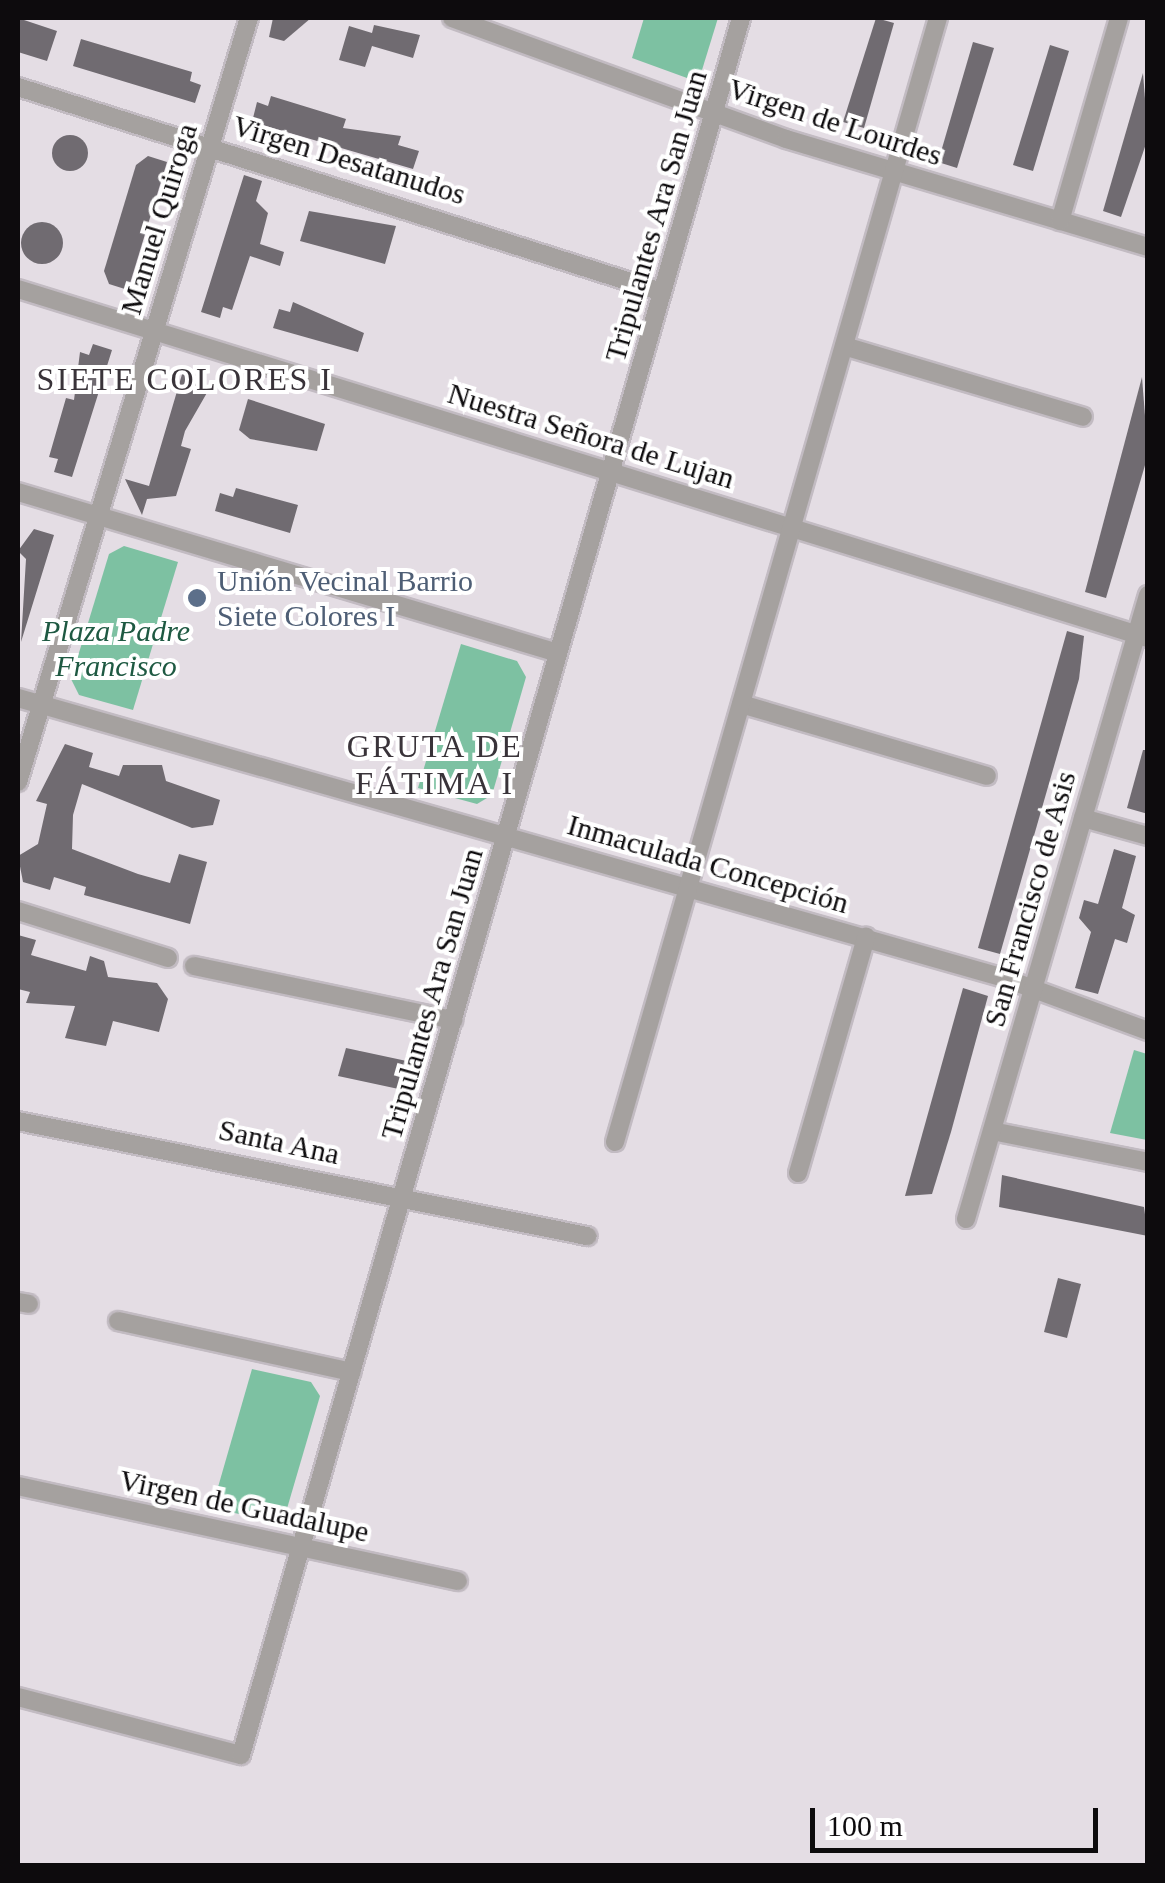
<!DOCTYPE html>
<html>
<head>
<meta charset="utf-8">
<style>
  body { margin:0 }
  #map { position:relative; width:1165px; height:1883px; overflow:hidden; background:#e4dde4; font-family:"Times New Roman",serif }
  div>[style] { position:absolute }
  .green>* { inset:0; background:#7dc1a2 }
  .building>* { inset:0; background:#706b71 }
  .round { border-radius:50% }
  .roads { filter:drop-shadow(2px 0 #c2bbc2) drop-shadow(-2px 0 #c2bbc2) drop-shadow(0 2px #c2bbc2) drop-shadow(0 -2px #c2bbc2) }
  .street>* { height:18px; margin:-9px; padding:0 9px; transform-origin:9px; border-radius:9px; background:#a5a19f }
  .dots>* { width:28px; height:28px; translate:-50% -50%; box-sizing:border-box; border:5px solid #fff; border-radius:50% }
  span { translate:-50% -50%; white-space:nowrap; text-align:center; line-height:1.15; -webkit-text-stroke:8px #fff; paint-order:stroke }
  .street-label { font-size:30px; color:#0d0b0d }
  .service-label { font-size:30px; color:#4e5e75 }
  .left { translate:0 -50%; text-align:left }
  .park-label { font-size:30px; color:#1e5942; font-style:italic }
  .neighbourhood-label { font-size:32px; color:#393339; letter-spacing:2.5px }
  .frame { position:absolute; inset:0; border:20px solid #0d0b0d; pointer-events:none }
  .scale { position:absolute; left:810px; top:1808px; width:288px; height:45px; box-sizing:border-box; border:5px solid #0d0b0d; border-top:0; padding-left:12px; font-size:30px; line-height:35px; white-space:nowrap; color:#0d0b0d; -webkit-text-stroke:8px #fff; paint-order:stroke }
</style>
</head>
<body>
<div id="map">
  <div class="green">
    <div style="clip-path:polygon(644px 18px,718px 18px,702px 70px,687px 78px,632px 58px)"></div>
    <div style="clip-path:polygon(124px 546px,178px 562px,133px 710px,79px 695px,71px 679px,109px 554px)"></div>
    <div style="clip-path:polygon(461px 644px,517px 661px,526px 677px,492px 795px,477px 804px,418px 788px)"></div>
    <div style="clip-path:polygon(1134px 1050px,1147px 1054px,1147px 1140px,1110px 1133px)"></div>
    <div style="clip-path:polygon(252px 1369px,311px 1382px,320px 1396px,286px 1512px,271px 1521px,212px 1508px)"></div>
  </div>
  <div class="building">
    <div style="clip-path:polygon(18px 18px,57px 31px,47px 61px,18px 52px)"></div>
    <div style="clip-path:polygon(273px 18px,311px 18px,284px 41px,269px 37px)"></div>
    <div style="clip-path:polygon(876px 18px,894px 23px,864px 128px,843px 122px)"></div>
    <div style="clip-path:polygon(374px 25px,420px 35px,413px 58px,372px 46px,365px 67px,339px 60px,349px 26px,372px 33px)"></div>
    <div style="clip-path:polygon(81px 39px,192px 72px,190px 81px,201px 85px,195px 103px,73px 66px)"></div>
    <div style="clip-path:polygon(973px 42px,994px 48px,957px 168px,938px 162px)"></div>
    <div style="clip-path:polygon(1050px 45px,1069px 51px,1033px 171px,1013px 165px)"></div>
    <div style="clip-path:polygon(1143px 73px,1148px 138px,1121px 217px,1103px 211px)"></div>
    <div style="clip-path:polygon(271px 96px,346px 119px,343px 128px,401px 136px,398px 145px,419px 151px,413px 169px,252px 122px,257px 102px,268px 106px)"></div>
    <div class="round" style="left:52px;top:135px;width:36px;height:36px"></div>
    <div style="clip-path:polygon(148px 156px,167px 162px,128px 290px,109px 284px,104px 271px,136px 165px)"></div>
    <div style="clip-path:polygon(244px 175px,262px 181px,256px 201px,268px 213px,260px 244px,284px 252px,280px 266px,250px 256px,232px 310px,223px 307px,220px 318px,201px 312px)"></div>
    <div style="clip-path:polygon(309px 211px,396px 226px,385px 264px,300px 241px)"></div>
    <div class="round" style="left:21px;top:222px;width:42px;height:42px"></div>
    <div style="clip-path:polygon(293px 302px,364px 333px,358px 352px,273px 328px,279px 309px,290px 312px)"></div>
    <div style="clip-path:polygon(93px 344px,112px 350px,72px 477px,54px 472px,58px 459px,49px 457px,66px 398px,74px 400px,80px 352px,89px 355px)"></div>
    <div style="clip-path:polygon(183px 371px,202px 377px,199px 388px,208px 391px,185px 431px,181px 446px,191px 449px,176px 496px,147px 499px,142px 515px,125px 479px,149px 486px)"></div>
    <div style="clip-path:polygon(1142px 377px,1148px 455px,1106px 598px,1085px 592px)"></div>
    <div style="clip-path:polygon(248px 399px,325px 424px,317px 451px,250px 439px,239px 430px)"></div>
    <div style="clip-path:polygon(236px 488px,298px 505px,290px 533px,215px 511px,220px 493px,233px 497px)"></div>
    <div style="clip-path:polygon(34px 529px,54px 535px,21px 642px,26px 559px,18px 551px)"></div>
    <div style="clip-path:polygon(1067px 631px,1084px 636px,1079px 679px,1000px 954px,978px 948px)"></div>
    <div style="clip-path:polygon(65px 744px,93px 753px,89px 767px,119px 776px,123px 765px,162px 765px,166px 781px,220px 800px,213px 825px,192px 828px,82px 784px,73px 815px,72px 849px,138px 874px,170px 883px,179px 854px,207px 862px,190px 924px,84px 895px,86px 887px,54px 877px,50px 890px,23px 882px,18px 856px,38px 844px,47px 804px,36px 801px)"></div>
    <div style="clip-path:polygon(1143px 750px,1148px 750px,1148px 814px,1127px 808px)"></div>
    <div style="clip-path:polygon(1114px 849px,1136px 856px,1122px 908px,1135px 915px,1127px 943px,1115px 939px,1098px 994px,1075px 988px,1091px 932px,1079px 918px,1084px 900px,1098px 904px)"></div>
    <div style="clip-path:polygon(18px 935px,36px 940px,31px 955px,86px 971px,90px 956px,104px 961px,108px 977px,157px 983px,168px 999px,159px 1032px,113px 1021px,106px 1046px,65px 1038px,75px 1006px,26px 1003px,30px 992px,18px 989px)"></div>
    <div style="clip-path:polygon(963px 988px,988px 996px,951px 1132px,932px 1194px,905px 1196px)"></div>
    <div style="clip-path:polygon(346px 1048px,416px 1063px,408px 1091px,338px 1076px)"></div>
    <div style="clip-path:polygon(1002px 1175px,1144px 1207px,1148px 1236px,999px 1207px)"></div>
    <div style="clip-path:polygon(1058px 1278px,1081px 1284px,1067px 1338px,1044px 1332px)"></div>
  </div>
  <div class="roads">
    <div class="street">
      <div style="left:452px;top:18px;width:355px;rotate:19.9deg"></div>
      <div style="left:786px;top:139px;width:378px;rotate:16.6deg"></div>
      <div style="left:18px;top:87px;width:676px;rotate:17.66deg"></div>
      <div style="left:1060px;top:221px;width:211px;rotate:-73.8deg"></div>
      <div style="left:18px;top:289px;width:1183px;rotate:17.16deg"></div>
      <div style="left:844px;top:346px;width:249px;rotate:16.5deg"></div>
      <div style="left:18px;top:492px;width:563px;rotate:16.6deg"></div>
      <div style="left:18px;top:698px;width:1022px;rotate:15.85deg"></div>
      <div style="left:1001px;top:977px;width:157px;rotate:20.2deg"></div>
      <div style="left:741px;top:704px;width:256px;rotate:16.3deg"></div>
      <div style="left:18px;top:782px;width:798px;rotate:-73.18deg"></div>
      <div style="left:1083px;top:818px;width:67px;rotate:15.5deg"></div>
      <div style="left:18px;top:911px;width:157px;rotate:17.4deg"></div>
      <div style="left:194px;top:966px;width:265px;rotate:11.8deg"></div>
      <div style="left:18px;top:1121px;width:581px;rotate:11.43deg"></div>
      <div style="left:992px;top:1131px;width:159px;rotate:11.2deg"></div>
      <div style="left:615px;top:1142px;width:1169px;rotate:-73.97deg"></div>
      <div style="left:798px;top:1173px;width:246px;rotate:-73.9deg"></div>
      <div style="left:966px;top:1219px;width:650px;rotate:-73.74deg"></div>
      <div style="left:18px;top:1302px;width:11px;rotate:10deg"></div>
      <div style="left:118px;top:1321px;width:239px;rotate:12.3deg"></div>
      <div style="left:18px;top:1486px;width:450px;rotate:12.2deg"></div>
      <div style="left:18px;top:1697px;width:230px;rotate:14.6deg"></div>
      <div style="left:241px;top:1755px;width:1808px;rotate:-73.94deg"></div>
    </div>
  </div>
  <div class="dots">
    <div style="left:197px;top:598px;background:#5c6f8a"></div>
  </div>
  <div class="street-label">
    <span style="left:835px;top:122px;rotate:18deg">Virgen de Lourdes</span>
    <span style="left:349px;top:160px;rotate:17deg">Virgen Desatanudos</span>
    <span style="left:656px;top:216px;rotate:-74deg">Tripulantes Ara San Juan</span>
    <span style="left:159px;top:219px;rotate:-73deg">Manuel Quiroga</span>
    <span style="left:591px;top:436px;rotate:17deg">Nuestra Señora de Lujan</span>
    <span style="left:708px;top:864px;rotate:16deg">Inmaculada Concepción</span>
    <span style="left:1030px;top:899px;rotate:-74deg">San Francisco de Asis</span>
    <span style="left:432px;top:994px;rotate:-74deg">Tripulantes Ara San Juan</span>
    <span style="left:279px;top:1142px;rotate:12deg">Santa Ana</span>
    <span style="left:244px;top:1506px;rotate:12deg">Virgen de Guadalupe</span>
  </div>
  <div class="service-label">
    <span class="left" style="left:217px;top:598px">Unión Vecinal Barrio<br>Siete Colores I</span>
  </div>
  <div class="park-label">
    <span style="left:116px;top:648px">Plaza Padre<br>Francisco</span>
  </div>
  <div class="neighbourhood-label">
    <span style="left:185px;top:379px">SIETE COLORES I</span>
    <span style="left:435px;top:765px">GRUTA DE<br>FÁTIMA I</span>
  </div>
  <div class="frame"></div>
  <div class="scale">100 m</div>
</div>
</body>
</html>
